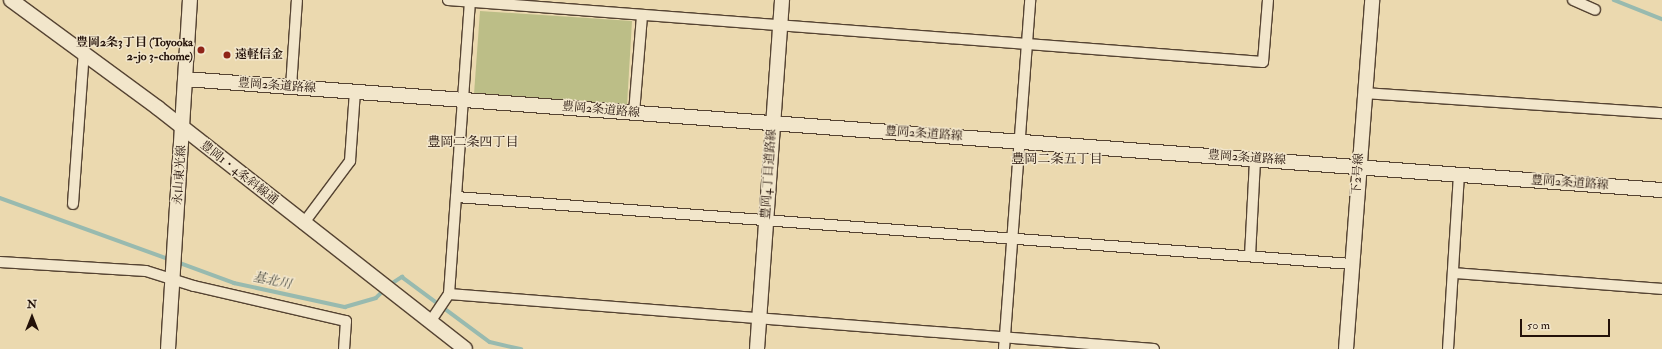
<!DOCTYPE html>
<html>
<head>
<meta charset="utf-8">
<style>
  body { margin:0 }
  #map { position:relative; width:1662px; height:349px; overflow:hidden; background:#ebd9af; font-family:"IM FELL Double Pica","Noto Serif JP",serif }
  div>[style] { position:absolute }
  .green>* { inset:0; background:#bcbe87 }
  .stream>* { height:3.5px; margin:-1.75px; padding:0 1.75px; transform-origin:1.75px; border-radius:1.75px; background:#98baaf }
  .roads { filter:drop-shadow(1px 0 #554332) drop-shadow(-1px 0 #554332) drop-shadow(0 1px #554332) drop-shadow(0 -1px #554332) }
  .street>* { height:10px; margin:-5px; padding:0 5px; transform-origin:5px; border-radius:5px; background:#f2e6cb }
  .secondary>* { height:14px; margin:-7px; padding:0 7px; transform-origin:7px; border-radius:7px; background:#f2e6cb }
  .dots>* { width:11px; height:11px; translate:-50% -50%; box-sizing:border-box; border:2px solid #f2e6cb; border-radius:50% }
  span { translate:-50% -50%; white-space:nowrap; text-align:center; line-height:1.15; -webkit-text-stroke:3px #f2e6cb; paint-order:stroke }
  .poi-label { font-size:12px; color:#231109; font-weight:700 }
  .right { translate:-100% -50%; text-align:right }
  .left { translate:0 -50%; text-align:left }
  .street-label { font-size:12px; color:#231109 }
  .neighbourhood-label { font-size:13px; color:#231109 }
  .water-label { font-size:13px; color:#4c4c43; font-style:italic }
  .north { position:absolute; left:12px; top:297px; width:40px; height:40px; -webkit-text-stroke:3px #f2e6cb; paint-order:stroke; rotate:0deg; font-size:11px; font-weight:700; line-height:16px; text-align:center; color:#231109 }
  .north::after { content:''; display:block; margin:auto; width:14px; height:18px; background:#231109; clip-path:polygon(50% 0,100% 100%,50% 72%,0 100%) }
  .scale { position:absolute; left:1520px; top:319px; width:90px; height:18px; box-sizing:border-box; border:2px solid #231109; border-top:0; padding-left:5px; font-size:12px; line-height:14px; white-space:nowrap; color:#231109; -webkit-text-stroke:3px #f2e6cb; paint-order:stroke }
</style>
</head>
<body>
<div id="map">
  <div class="green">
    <div style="clip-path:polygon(480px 11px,632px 21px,627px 105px,474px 94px)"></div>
  </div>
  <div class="stream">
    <div style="left:1614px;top:0;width:52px;rotate:21.6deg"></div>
    <div style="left:0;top:198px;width:182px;rotate:19.9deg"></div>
    <div style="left:177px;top:262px;width:61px;rotate:20.2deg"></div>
    <div style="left:234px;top:283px;width:114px;rotate:12.2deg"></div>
    <div style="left:345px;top:307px;width:32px;rotate:-16deg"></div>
    <div style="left:376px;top:298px;width:11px;rotate:-45deg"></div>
    <div style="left:388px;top:286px;width:17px;rotate:-33deg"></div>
    <div style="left:402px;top:277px;width:109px;rotate:36.5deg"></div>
    <div style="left:490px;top:342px;width:32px;rotate:13deg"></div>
  </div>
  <div class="roads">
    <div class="street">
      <div style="left:448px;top:0;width:817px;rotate:4.35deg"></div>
      <div style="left:1263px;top:62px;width:62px;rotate:-85.4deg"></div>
      <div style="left:1573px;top:0;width:24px;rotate:24deg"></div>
      <div style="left:291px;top:87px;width:87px;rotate:-86.1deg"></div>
      <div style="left:1365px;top:93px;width:298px;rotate:3.9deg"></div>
      <div style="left:634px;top:113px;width:98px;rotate:-85.3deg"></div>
      <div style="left:456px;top:197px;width:899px;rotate:4.28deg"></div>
      <div style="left:73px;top:204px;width:152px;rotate:-85.9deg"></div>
      <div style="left:303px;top:224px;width:79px;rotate:-53.3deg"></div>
      <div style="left:350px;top:161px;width:70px;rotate:-85.9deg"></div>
      <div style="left:1250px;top:256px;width:97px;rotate:-87deg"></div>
      <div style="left:0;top:262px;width:146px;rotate:3.5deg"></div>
      <div style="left:146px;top:271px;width:50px;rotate:17.4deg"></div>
      <div style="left:194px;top:286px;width:156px;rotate:13deg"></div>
      <div style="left:346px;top:321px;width:28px;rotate:94deg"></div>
      <div style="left:1454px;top:273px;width:209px;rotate:4.4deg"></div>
      <div style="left:449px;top:294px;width:707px;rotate:4.46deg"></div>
      <div style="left:430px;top:322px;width:34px;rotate:-56deg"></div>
      <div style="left:449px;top:294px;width:295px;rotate:-85.9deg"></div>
      <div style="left:1004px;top:349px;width:350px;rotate:-85.7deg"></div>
      <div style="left:1448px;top:349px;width:174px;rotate:-86.4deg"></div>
    </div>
    <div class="secondary">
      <div style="left:11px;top:0;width:182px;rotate:36.3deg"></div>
      <div style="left:158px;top:108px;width:390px;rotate:38.1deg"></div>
      <div style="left:185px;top:79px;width:1481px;rotate:4.3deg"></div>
      <div style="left:168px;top:349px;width:350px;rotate:-86.4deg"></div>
      <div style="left:757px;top:349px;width:350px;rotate:-85.9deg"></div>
      <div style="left:1346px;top:349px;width:350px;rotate:-85.7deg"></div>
    </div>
  </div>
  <div class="dots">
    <div style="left:201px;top:50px;background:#8f2418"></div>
    <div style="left:227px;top:55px;background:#8f2418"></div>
  </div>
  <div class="poi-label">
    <span class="right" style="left:193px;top:50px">豊岡2条3丁目 (Toyooka<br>2-jo 3-chome)</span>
    <span class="left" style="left:235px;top:55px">遠軽信金</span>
  </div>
  <div class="street-label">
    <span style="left:277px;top:86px;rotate:4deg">豊岡2条道路線</span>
    <span style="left:601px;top:110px;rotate:5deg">豊岡2条道路線</span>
    <span style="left:924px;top:134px;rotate:4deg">豊岡2条道路線</span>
    <span style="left:1247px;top:158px;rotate:4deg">豊岡2条道路線</span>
    <span style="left:239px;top:173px;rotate:38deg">豊岡1・4条斜線通</span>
    <span style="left:769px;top:174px;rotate:-86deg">豊岡4丁目道路線</span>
    <span style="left:1358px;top:174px;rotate:-86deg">下2号線</span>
    <span style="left:180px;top:175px;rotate:-86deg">永山東光線</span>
    <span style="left:1570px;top:183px;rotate:4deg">豊岡2条道路線</span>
  </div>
  <div class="neighbourhood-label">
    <span style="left:473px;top:142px">豊岡二条四丁目</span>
    <span style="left:1057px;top:159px">豊岡二条五丁目</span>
  </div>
  <div class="water-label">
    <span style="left:272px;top:281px;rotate:12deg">基北川</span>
  </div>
  <div class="north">N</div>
  <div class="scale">50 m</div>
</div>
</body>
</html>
